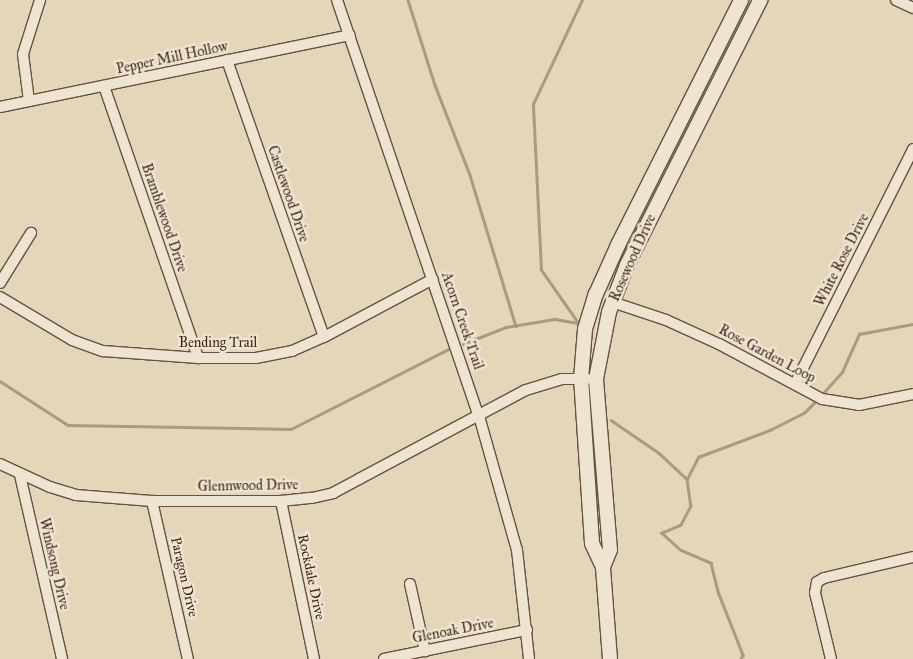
<!DOCTYPE html>
<html>
<head>
<meta charset="utf-8">
<style>
  body { margin:0 }
  #map { position:relative; width:913px; height:659px; overflow:hidden; background:#e4d6b9; font-family:"IM FELL Great Primer",serif }
  div>[style] { position:absolute }
  .stream>* { height:2.5px; margin:-1.25px; padding:0 1.25px; transform-origin:1.25px; border-radius:1.25px; background:#ac9982 }
  .roads { filter:drop-shadow(1px 0 #68503f) drop-shadow(-1px 0 #68503f) drop-shadow(0 1px #68503f) drop-shadow(0 -1px #68503f) }
  .street>* { height:10px; margin:-5px; padding:0 5px; transform-origin:5px; border-radius:5px; background:#ede4d2 }
  .secondary>* { height:14px; margin:-7px; padding:0 7px; transform-origin:7px; border-radius:7px; background:#ede4d2 }
  span { translate:-50% -50%; white-space:nowrap; text-align:center; line-height:1.15; -webkit-text-stroke:5px #ede4d2; paint-order:stroke }
  .street-label { font-size:14px; color:#3f2316 }
</style>
</head>
<body>
<div id="map">
  <div class="stream">
    <div style="left:408px;top:0;width:89px;rotate:72.4deg"></div>
    <div style="left:435px;top:85px;width:97px;rotate:68.7deg"></div>
    <div style="left:470px;top:175px;width:158px;rotate:73.1deg"></div>
    <div style="left:578px;top:323px;width:65px;rotate:-124.9deg"></div>
    <div style="left:541px;top:270px;width:166px;rotate:-92.8deg"></div>
    <div style="left:533px;top:104px;width:115px;rotate:-64.8deg"></div>
    <div style="left:463px;top:344px;width:46px;rotate:-21.6deg"></div>
    <div style="left:506px;top:327px;width:50px;rotate:-9.3deg"></div>
    <div style="left:555px;top:319px;width:23px;rotate:10deg"></div>
    <div style="left:0;top:381px;width:81px;rotate:32.9deg"></div>
    <div style="left:68px;top:425px;width:223px;rotate:1deg"></div>
    <div style="left:291px;top:429px;width:177px;rotate:-26.9deg"></div>
    <div style="left:824px;top:392px;width:27px;rotate:-48deg"></div>
    <div style="left:842px;top:372px;width:42px;rotate:-65.9deg"></div>
    <div style="left:859px;top:334px;width:55px;rotate:-10.5deg"></div>
    <div style="left:611px;top:420px;width:58px;rotate:34.5deg"></div>
    <div style="left:659px;top:453px;width:38px;rotate:43deg"></div>
    <div style="left:687px;top:479px;width:27px;rotate:82deg"></div>
    <div style="left:691px;top:506px;width:21px;rotate:118deg"></div>
    <div style="left:681px;top:525px;width:21px;rotate:157deg"></div>
    <div style="left:662px;top:533px;width:25px;rotate:42deg"></div>
    <div style="left:681px;top:550px;width:33px;rotate:23deg"></div>
    <div style="left:711px;top:563px;width:32px;rotate:76deg"></div>
    <div style="left:719px;top:594px;width:66px;rotate:68.5deg"></div>
    <div style="left:743px;top:655px;width:4px;rotate:117deg"></div>
    <div style="left:687px;top:479px;width:25px;rotate:-63deg"></div>
    <div style="left:698px;top:457px;width:77px;rotate:-20.6deg"></div>
    <div style="left:770px;top:430px;width:38px;rotate:-27deg"></div>
    <div style="left:804px;top:413px;width:14px;rotate:-45deg"></div>
  </div>
  <div class="roads">
    <div class="street">
      <div style="left:337px;top:0;width:440px;rotate:71.2deg"></div>
      <div style="left:479px;top:416px;width:139px;rotate:74.2deg"></div>
      <div style="left:517px;top:550px;width:110px;rotate:83.7deg"></div>
      <div style="left:896px;top:0;width:19px;rotate:25deg"></div>
      <div style="left:227px;top:60px;width:293px;rotate:70.7deg"></div>
      <div style="left:104px;top:86px;width:288px;rotate:70.9deg"></div>
      <div style="left:29px;top:101px;width:47px;rotate:-97.3deg"></div>
      <div style="left:23px;top:54px;width:57px;rotate:-72.5deg"></div>
      <div style="left:0;top:107px;width:357px;rotate:-11.6deg"></div>
      <div style="left:0;top:283px;width:59px;rotate:-58.2deg"></div>
      <div style="left:0;top:297px;width:84px;rotate:30.8deg"></div>
      <div style="left:72px;top:340px;width:33px;rotate:20deg"></div>
      <div style="left:103px;top:351px;width:95px;rotate:4.2deg"></div>
      <div style="left:198px;top:358px;width:58px"></div>
      <div style="left:256px;top:358px;width:37px;rotate:-11deg"></div>
      <div style="left:292px;top:351px;width:35px;rotate:-24deg"></div>
      <div style="left:324px;top:337px;width:123px;rotate:-28deg"></div>
      <div style="left:612px;top:302px;width:57px;rotate:18.4deg"></div>
      <div style="left:666px;top:320px;width:58px;rotate:24.4deg"></div>
      <div style="left:719px;top:344px;width:117px;rotate:28.1deg"></div>
      <div style="left:822px;top:399px;width:37px;rotate:9deg"></div>
      <div style="left:859px;top:405px;width:55px;rotate:-11.5deg"></div>
      <div style="left:795px;top:384px;width:263px;rotate:-63.3deg"></div>
      <div style="left:0;top:464px;width:55px;rotate:24.7deg"></div>
      <div style="left:50px;top:487px;width:27px;rotate:17deg"></div>
      <div style="left:76px;top:495px;width:76px;rotate:4.5deg"></div>
      <div style="left:152px;top:501px;width:129px"></div>
      <div style="left:281px;top:501px;width:31px;rotate:-6deg"></div>
      <div style="left:312px;top:498px;width:22px;rotate:-13deg"></div>
      <div style="left:333px;top:493px;width:30px;rotate:-28deg"></div>
      <div style="left:359px;top:479px;width:189px;rotate:-28.1deg"></div>
      <div style="left:526px;top:390px;width:38px;rotate:-17deg"></div>
      <div style="left:562px;top:379px;width:25px"></div>
      <div style="left:20px;top:475px;width:189px;rotate:77.1deg"></div>
      <div style="left:152px;top:501px;width:162px;rotate:77.2deg"></div>
      <div style="left:281px;top:501px;width:161px;rotate:78.2deg"></div>
      <div style="left:410px;top:584px;width:69px;rotate:77.4deg"></div>
      <div style="left:384px;top:659px;width:146px;rotate:-11.5deg"></div>
      <div style="left:831px;top:659px;width:68px;rotate:-103.6deg"></div>
      <div style="left:815px;top:593px;width:11px;rotate:-80deg"></div>
      <div style="left:817px;top:582px;width:8px;rotate:-30deg"></div>
      <div style="left:824px;top:578px;width:91px;rotate:-13.3deg"></div>
    </div>
    <div class="secondary">
      <div style="left:603px;top:567px;width:18px;rotate:-68deg"></div>
      <div style="left:610px;top:550px;width:172px;rotate:-94.7deg"></div>
      <div style="left:596px;top:379px;width:68px;rotate:-79deg"></div>
      <div style="left:609px;top:312px;width:50px;rotate:-69deg"></div>
      <div style="left:627px;top:265px;width:297px;rotate:-63.3deg"></div>
      <div style="left:610px;top:659px;width:92px;rotate:-94.4deg"></div>
      <div style="left:603px;top:567px;width:26px;rotate:-115deg"></div>
      <div style="left:592px;top:543px;width:164px;rotate:-93.8deg"></div>
      <div style="left:581px;top:379px;width:50px;rotate:-85.4deg"></div>
      <div style="left:585px;top:329px;width:37px;rotate:-73deg"></div>
      <div style="left:596px;top:294px;width:54px;rotate:-65.8deg"></div>
      <div style="left:618px;top:245px;width:274px;rotate:-63.3deg"></div>
    </div>
  </div>
  <div class="street-label">
    <span style="left:172px;top:58px;rotate:-12deg">Pepper Mill Hollow</span>
    <span style="left:288px;top:194px;rotate:71deg">Castlewood Drive</span>
    <span style="left:164px;top:218px;rotate:71deg">Bramblewood Drive</span>
    <span style="left:633px;top:258px;rotate:-66deg">Rosewood Drive</span>
    <span style="left:842px;top:260px;rotate:-63deg">White Rose Drive</span>
    <span style="left:462px;top:321px;rotate:71deg">Acorn Creek Trail</span>
    <span style="left:218px;top:343px">Bending Trail</span>
    <span style="left:767px;top:354px;rotate:28deg">Rose Garden Loop</span>
    <span style="left:248px;top:486px;rotate:-1deg">Glennwood Drive</span>
    <span style="left:54px;top:564px;rotate:77deg">Windsong Drive</span>
    <span style="left:184px;top:577px;rotate:77deg">Paragon Drive</span>
    <span style="left:311px;top:577px;rotate:78deg">Rockdale Drive</span>
    <span style="left:453px;top:631px;rotate:-11deg">Glenoak Drive</span>
  </div>
</div>
</body>
</html>
